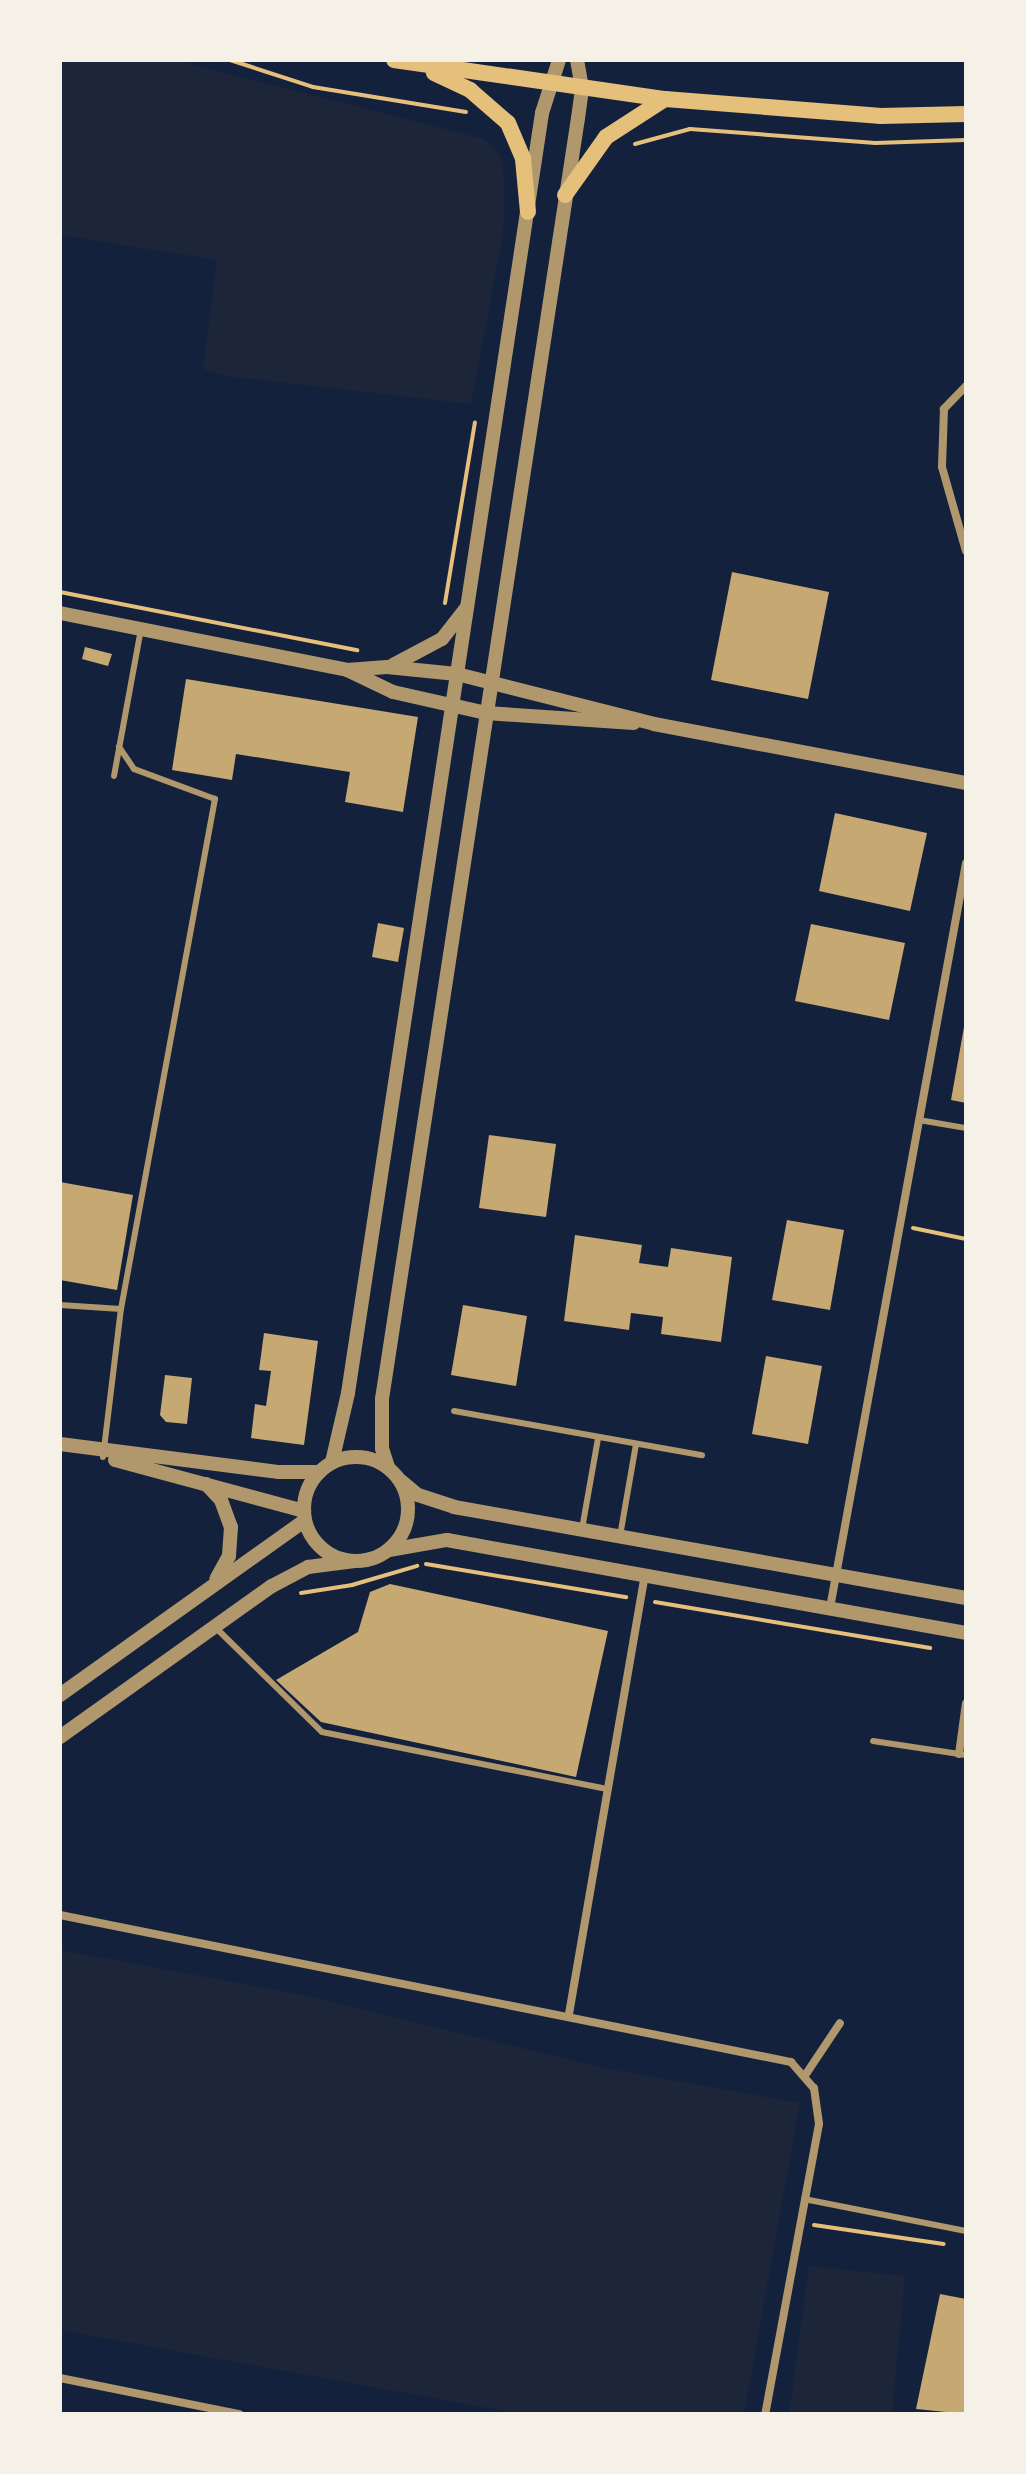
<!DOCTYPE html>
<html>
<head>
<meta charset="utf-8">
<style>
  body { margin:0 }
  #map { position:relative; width:1026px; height:2474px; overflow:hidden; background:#14213d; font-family:Raleway,sans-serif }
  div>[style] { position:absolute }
  .green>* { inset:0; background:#1d2539 }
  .building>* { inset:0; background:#c6a872 }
  .path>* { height:4px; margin:-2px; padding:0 2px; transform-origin:2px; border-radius:2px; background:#e5c07b }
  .service>* { height:6px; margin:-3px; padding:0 3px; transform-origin:3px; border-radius:3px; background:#b1986c }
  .minor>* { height:8px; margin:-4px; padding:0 4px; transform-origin:4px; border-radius:4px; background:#b1986c }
  .tertiary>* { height:14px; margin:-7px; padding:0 7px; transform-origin:7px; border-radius:7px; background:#b1986c }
  .tertiary>.ring { margin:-7px; padding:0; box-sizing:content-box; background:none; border:14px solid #b1986c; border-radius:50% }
  .secondary>* { height:16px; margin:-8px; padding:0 8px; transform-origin:8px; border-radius:8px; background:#e5c07b }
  span { translate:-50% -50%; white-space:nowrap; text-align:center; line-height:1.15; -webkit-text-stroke:8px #f6f1e7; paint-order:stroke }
  .frame { position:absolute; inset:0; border:62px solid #f6f1e7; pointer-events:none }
</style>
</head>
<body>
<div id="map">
  <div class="green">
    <div style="clip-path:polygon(60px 60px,174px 60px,484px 139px,501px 156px,505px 190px,503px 234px,471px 404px,225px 376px,203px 369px,217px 260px,60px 235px)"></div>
    <div style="clip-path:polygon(60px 1950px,308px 1996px,603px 2068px,800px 2103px,744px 2414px,521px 2414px,60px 2330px)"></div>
    <div style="clip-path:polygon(809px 2266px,905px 2276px,892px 2414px,789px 2414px)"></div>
  </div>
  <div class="building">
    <div style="clip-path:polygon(732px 572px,829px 592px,808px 699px,711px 680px)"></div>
    <div style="clip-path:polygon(85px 647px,112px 654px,108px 666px,82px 659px)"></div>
    <div style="clip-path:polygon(186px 679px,418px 717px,403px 812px,345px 802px,350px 772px,236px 754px,232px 780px,172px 770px)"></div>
    <div style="clip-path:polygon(835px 813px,927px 833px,910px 911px,819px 891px)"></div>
    <div style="clip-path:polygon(378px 923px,404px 928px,398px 962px,372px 957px)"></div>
    <div style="clip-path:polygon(811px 924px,905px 943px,889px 1020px,795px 1001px)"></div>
    <div style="clip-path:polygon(964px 1027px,966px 1027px,966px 1103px,951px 1100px)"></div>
    <div style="clip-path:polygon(489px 1135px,556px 1144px,546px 1217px,479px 1208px)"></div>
    <div style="clip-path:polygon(60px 1182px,133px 1195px,117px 1290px,60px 1280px)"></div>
    <div style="clip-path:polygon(787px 1220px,844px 1230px,830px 1310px,772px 1300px)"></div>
    <div style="clip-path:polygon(575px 1235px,642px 1245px,639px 1263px,668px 1267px,671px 1248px,732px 1257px,721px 1342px,661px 1334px,663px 1317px,631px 1313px,629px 1330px,564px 1321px)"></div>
    <div style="clip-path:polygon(463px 1305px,527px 1316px,516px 1386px,451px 1375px)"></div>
    <div style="clip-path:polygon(264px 1333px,318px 1341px,304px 1445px,251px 1438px,255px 1404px,266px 1406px,271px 1371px,259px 1370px)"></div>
    <div style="clip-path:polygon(766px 1356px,822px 1366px,808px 1444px,752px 1434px)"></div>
    <div style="clip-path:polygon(165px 1375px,192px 1378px,187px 1424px,166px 1422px,160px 1415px)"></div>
    <div style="clip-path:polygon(390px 1584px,608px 1631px,576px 1777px,321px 1722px,276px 1680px,358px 1632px,370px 1592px)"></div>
    <div style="clip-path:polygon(940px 2294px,966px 2299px,966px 2414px,916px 2409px)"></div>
  </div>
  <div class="path">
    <div style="left:230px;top:60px;width:87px;rotate:18deg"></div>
    <div style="left:313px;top:87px;width:155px;rotate:9.3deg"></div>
    <div style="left:635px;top:144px;width:57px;rotate:-15.3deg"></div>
    <div style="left:690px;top:129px;width:186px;rotate:4.3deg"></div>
    <div style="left:875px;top:143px;width:91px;rotate:-1.9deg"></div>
    <div style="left:60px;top:592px;width:303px;rotate:11.1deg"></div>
    <div style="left:445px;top:603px;width:183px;rotate:-80.6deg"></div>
    <div style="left:913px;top:1228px;width:54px;rotate:11.7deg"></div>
    <div style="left:426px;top:1564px;width:203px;rotate:9.4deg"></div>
    <div style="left:301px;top:1593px;width:52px;rotate:-8.9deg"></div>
    <div style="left:352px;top:1585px;width:68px;rotate:-16.3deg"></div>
    <div style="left:655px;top:1602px;width:279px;rotate:9.5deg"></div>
    <div style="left:814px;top:2225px;width:131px;rotate:8.3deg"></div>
  </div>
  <div class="service">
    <div style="left:114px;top:776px;width:149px;rotate:-79.6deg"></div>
    <div style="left:919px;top:1120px;width:48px;rotate:9.7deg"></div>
    <div style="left:60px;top:1305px;width:61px;rotate:3.8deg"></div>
    <div style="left:454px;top:1411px;width:252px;rotate:10.1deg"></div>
    <div style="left:103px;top:1457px;width:149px;rotate:-83.1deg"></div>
    <div style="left:121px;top:1309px;width:519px;rotate:-79.56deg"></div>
    <div style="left:215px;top:799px;width:86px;rotate:-159.7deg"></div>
    <div style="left:134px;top:769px;width:27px;rotate:-124deg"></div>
    <div style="left:582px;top:1529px;width:92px;rotate:-80deg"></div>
    <div style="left:620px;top:1536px;width:93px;rotate:-80.1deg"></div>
    <div style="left:216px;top:1628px;width:148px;rotate:44.5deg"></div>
    <div style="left:322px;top:1732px;width:292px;rotate:11.3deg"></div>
    <div style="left:873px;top:1741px;width:94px;rotate:8.6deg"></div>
    <div style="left:804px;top:2199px;width:165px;rotate:11.2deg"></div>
  </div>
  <div class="minor">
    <div style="left:966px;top:386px;width:32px;rotate:134deg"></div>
    <div style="left:944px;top:409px;width:58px;rotate:92deg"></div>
    <div style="left:942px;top:467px;width:87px;rotate:74.1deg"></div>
    <div style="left:830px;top:1608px;width:757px;rotate:-79.65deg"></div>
    <div style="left:959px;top:1754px;width:51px;rotate:-82.2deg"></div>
    <div style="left:60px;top:1915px;width:746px;rotate:11.37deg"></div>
    <div style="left:791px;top:2062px;width:35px;rotate:49deg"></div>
    <div style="left:814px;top:2088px;width:36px;rotate:82deg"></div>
    <div style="left:819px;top:2124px;width:295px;rotate:100.5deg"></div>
    <div style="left:569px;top:2014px;width:445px;rotate:-80.2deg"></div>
    <div style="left:806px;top:2074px;width:61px;rotate:-56.3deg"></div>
    <div style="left:60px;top:2378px;width:183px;rotate:11.4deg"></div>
  </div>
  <div class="tertiary">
    <div style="left:60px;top:613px;width:293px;rotate:11.2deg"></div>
    <div style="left:347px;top:670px;width:51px;rotate:25.6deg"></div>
    <div style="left:393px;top:692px;width:95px;rotate:12.7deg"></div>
    <div style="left:486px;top:713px;width:148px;rotate:3.9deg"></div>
    <div style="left:393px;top:665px;width:55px;rotate:-28deg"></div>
    <div style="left:442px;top:639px;width:39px;rotate:-52deg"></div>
    <div style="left:347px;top:670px;width:40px;rotate:-4.3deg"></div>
    <div style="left:387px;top:667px;width:70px;rotate:5.7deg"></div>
    <div style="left:457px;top:674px;width:203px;rotate:14.2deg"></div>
    <div style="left:654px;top:724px;width:318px;rotate:10.7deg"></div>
    <div style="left:60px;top:1444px;width:221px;rotate:7.3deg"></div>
    <div style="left:279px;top:1472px;width:40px"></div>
    <div class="ring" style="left:304px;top:1457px;width:90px;height:90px"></div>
    <div style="left:115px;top:1460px;width:196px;rotate:15.1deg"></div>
    <div style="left:332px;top:1462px;width:71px;rotate:-76.9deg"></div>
    <div style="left:348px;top:1393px;width:1295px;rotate:-81.38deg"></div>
    <div style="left:542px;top:113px;width:56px;rotate:-72.2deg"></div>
    <div style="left:388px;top:1467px;width:20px;rotate:-108deg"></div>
    <div style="left:382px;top:1448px;width:49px;rotate:-90deg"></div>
    <div style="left:382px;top:1399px;width:1296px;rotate:-81.3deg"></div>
    <div style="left:578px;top:118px;width:30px;rotate:-82deg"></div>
    <div style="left:582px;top:88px;width:28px;rotate:-100deg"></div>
    <div style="left:400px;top:1480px;width:23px;rotate:40deg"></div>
    <div style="left:418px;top:1495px;width:38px;rotate:18deg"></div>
    <div style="left:454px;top:1507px;width:520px;rotate:10.08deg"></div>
    <div style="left:206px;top:1484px;width:22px;rotate:47deg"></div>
    <div style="left:221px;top:1500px;width:29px;rotate:70deg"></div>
    <div style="left:231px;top:1527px;width:29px;rotate:94deg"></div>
    <div style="left:229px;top:1556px;width:26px;rotate:119deg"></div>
    <div style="left:389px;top:1550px;width:59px;rotate:-9.8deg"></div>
    <div style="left:447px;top:1540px;width:527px;rotate:10.16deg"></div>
    <div style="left:60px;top:1695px;width:301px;rotate:-35.5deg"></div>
    <div style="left:60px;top:1737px;width:260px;rotate:-35.5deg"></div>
    <div style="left:272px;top:1586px;width:41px;rotate:-27.8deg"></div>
    <div style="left:308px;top:1567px;width:47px;rotate:-7.3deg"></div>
  </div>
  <div class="secondary">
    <div style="left:394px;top:60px;width:274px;rotate:8.2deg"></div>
    <div style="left:665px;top:99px;width:217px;rotate:4.5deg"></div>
    <div style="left:881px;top:116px;width:85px;rotate:-1.3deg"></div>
    <div style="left:434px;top:73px;width:40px;rotate:25deg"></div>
    <div style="left:470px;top:90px;width:50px;rotate:41deg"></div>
    <div style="left:508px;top:123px;width:39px;rotate:67deg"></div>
    <div style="left:523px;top:159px;width:53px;rotate:84.6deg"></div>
    <div style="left:565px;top:195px;width:71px;rotate:-54.7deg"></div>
    <div style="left:606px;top:137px;width:70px;rotate:-32.8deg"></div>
  </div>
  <div class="frame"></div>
</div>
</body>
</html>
